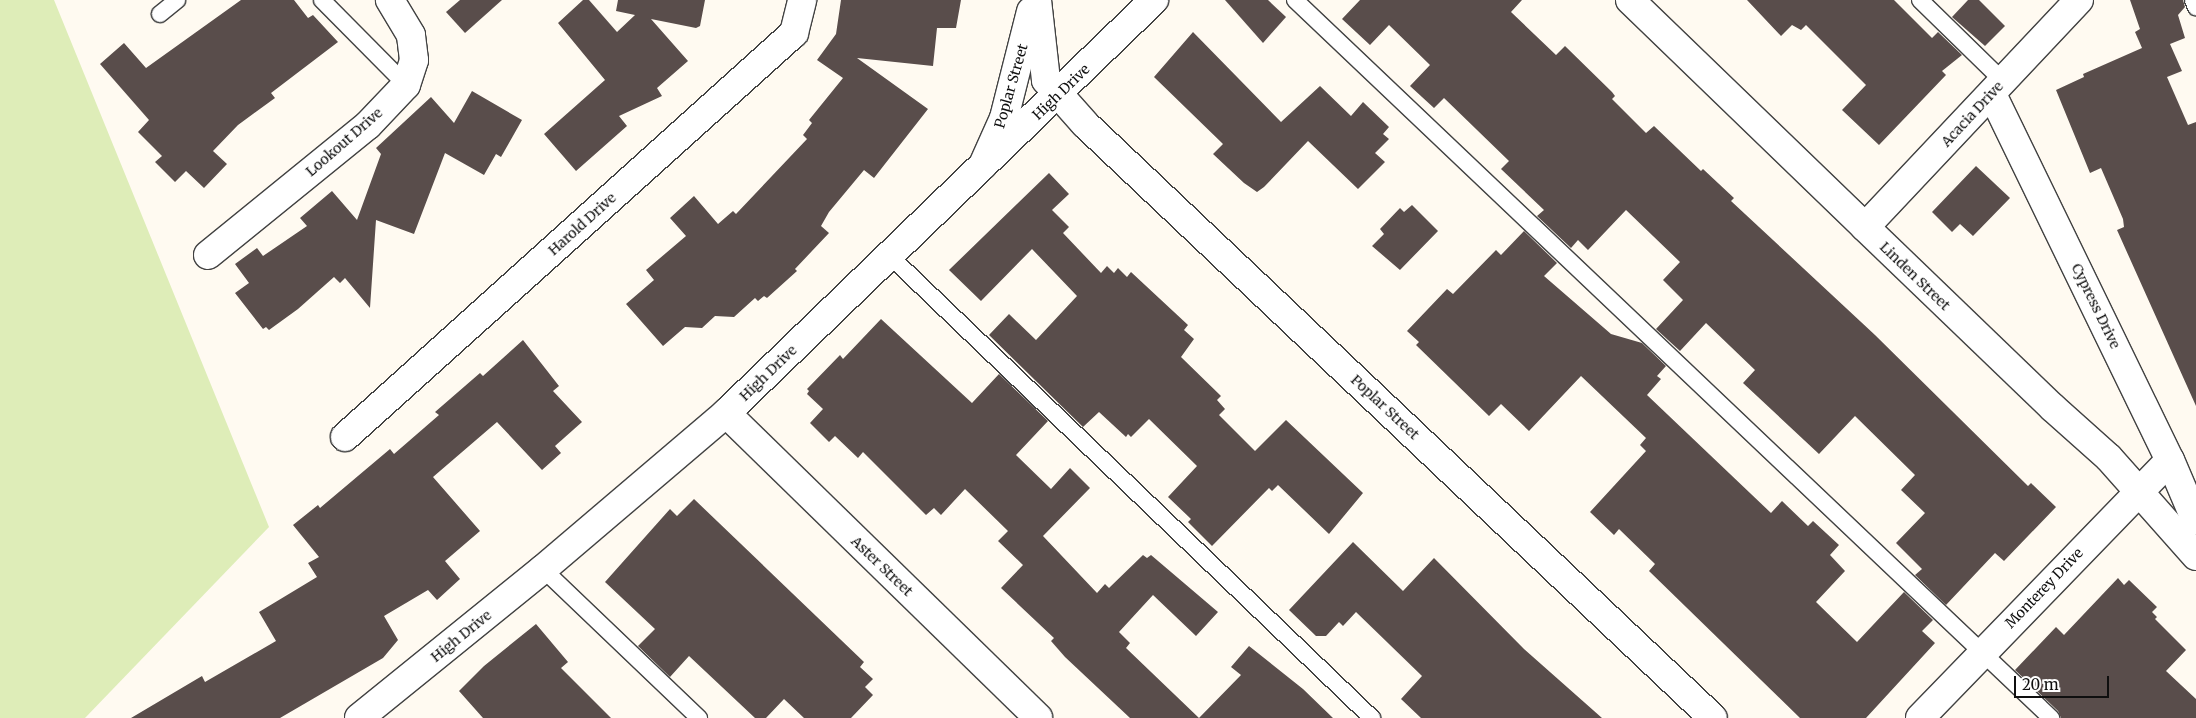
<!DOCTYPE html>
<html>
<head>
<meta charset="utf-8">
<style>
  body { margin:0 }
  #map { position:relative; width:2196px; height:718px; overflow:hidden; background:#fffaf1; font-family:Merriweather,serif }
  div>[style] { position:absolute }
  .green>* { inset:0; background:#deedb8 }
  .building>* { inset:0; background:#594d4b }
  .roads { filter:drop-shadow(1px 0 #424242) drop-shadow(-1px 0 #424242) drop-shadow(0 1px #424242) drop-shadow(0 -1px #424242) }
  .service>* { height:16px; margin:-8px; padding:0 8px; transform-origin:8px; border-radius:8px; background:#fff }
  .minor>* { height:28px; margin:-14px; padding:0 14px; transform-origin:14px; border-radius:14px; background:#fff }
  .tertiary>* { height:28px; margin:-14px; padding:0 14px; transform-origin:14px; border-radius:14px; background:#fff }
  span { translate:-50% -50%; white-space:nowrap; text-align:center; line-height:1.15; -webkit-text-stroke:5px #fff; paint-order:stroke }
  .street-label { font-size:14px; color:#0f0f0f }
  .scale { position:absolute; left:2014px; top:676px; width:95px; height:22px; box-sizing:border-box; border:2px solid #0f0f0f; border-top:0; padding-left:6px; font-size:15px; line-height:18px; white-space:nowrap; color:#0f0f0f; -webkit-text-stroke:4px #fff; paint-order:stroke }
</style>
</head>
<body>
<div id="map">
  <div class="green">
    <div style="clip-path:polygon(0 0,54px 0,269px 527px,85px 718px,0 718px)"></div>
  </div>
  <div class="building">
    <div style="clip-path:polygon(241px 0,294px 0,308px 18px,313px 15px,338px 42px,271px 93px,275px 98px,238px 125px,213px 151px,227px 164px,204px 188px,186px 171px,175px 182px,155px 162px,162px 156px,138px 132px,149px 120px,100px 64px,124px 43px,146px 68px)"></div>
    <div style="clip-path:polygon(460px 0,502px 0,465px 33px,446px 12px)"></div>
    <div style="clip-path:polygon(583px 0,589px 0,617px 32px,635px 15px,616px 11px,618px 0,705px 0,700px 26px,696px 28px,651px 19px,688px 61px,657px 88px,662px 96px,619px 116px,627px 126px,576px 171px,544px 134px,605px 80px,558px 23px)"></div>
    <div style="clip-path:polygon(841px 0,961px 0,956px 28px,937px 28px,933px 66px,857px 58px,928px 109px,874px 178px,864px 170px,829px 212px,821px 226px,829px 233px,795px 269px,797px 271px,767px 298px,764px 296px,758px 301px,755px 298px,734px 317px,715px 316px,702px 328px,685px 327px,663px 346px,626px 304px,654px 280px,646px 270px,686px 236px,670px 218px,694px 196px,718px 224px,733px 211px,736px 214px,807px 139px,803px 135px,812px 123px,809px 120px,843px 78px,817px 60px,836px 34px)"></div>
    <div style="clip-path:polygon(1225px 0,1268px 0,1286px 17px,1263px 43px)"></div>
    <div style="clip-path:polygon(1360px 0,1522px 0,1511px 12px,1556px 55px,1565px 46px,1612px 92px,1615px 96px,1612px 99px,1646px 133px,1654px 126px,1701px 171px,1703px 169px,1734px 198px,1731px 201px,1875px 335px,2028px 486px,2031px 483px,2056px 507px,2004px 561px,1995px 553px,1946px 605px,1915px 575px,1922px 569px,1896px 543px,1925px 513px,1901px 490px,1915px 475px,1855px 416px,1819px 454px,1743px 383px,1755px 370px,1706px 323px,1680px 351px,1656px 329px,1683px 300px,1663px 280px,1680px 262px,1626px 210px,1588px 250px,1578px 240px,1571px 248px,1537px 216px,1544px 210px,1501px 169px,1509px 161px,1444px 98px,1434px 108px,1410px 86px,1430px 65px,1389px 25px,1370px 45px,1342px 19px)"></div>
    <div style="clip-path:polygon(1747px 0,1894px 0,1932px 38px,1938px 32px,1962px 55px,1942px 71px,1946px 75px,1879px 145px,1842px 110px,1866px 85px,1806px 25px,1801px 30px,1792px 25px,1781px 36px)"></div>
    <div style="clip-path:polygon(1968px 0,1979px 0,2005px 26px,1985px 46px,1952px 17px)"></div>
    <div style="clip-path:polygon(2130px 0,2183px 0,2185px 7px,2178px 15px,2185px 38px,2170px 44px,2182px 71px,2167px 77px,2188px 125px,2196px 122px,2196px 406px,2117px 230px,2124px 227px,2123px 219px,2101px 168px,2090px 173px,2056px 90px,2084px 77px,2083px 74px,2142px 48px,2135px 32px,2140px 29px)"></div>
    <div style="clip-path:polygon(1193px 32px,1281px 122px,1320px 86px,1351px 116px,1363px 102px,1389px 127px,1383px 134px,1389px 139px,1375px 153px,1385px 162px,1358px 189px,1308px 141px,1264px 187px,1257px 192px,1244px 183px,1213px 154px,1223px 144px,1154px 77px)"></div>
    <div style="clip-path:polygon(472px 91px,522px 120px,501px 157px,496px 154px,484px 175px,445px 153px,414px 234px,376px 220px,370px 308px,345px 278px,340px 283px,334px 277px,298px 309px,269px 330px,266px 327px,263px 329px,235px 293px,249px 283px,235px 264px,257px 248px,263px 256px,307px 226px,300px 218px,332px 191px,357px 220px,381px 154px,376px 148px,431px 97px,454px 123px)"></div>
    <div style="clip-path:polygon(1976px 166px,2010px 198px,1973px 236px,1960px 224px,1952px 232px,1932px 212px)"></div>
    <div style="clip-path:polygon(1049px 173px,1069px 194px,1052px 210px,1069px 227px,1063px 233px,1101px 273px,1107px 266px,1114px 273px,1118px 268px,1127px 277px,1131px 272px,1188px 325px,1184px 330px,1194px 339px,1181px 357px,1221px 396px,1217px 400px,1225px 409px,1219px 415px,1255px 451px,1286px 420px,1363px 493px,1329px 534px,1278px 485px,1272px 491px,1269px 488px,1212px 546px,1188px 522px,1191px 519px,1168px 497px,1197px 466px,1149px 419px,1131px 437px,1128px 434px,1126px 437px,1099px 412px,1083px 427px,989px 335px,1009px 314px,1036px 340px,1077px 296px,1032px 249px,981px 301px,949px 270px)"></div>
    <div style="clip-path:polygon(1412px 205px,1438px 231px,1400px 270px,1372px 246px,1384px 234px,1380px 229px,1400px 208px,1404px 212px)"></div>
    <div style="clip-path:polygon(1524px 231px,1557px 263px,1544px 276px,1611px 334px,1642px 343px,1666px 366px,1657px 376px,1661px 379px,1647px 395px,1771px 513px,1782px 501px,1808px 526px,1813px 521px,1839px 545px,1830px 555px,1845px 571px,1816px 602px,1857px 642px,1904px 592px,1933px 620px,1922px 631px,1935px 643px,1866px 718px,1800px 718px,1649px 571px,1655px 564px,1619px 529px,1614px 535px,1590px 512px,1646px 451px,1640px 445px,1646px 438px,1581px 376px,1529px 431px,1501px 404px,1489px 416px,1416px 345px,1419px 342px,1407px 331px,1447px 289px,1453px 294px,1496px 250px,1501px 255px)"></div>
    <div style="clip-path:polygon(881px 319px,972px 403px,999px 374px,1048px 421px,1016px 455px,1051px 489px,1070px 468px,1090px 488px,1043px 536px,1097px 593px,1105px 584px,1109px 588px,1143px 555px,1147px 558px,1151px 555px,1218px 612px,1196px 636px,1153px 595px,1119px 632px,1130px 643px,1126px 648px,1199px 718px,1130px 718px,1065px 657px,1051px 641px,1054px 638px,1001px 588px,1023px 565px,998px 541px,1008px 531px,965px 489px,941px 515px,934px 508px,926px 515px,863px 452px,858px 458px,835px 436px,829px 442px,810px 423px,823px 409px,807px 394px,809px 391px,807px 389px,840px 355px,843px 359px)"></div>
    <div style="clip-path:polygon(523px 340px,559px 386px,553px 391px,582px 422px,555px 446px,561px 453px,542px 470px,497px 422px,433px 477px,480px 531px,445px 561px,460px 579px,437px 600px,428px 590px,384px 616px,398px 640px,383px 658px,280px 718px,131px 718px,202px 676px,205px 682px,276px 641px,259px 612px,317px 577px,308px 563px,319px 557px,293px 525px,318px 505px,320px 508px,390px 449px,394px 454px,439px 415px,435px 412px,480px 373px,483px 376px)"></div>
    <div style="clip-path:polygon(694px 499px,864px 662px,860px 667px,873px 679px,865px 687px,873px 695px,851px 718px,804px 718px,784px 699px,766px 718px,755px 718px,689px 656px,670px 677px,638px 646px,655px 629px,605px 582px,670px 509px,677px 516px)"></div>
    <div style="clip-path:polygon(1353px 542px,1403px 591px,1434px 558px,1524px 649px,1602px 718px,1421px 718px,1401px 699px,1422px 676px,1356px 612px,1343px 626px,1339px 622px,1326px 636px,1316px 636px,1289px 610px)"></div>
    <div style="clip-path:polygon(2118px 578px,2124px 585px,2129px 580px,2157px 607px,2152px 612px,2157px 617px,2155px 619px,2186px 650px,2166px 671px,2196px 699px,2196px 718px,2061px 718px,2058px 711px,2015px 670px,2056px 627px,2064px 635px)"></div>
    <div style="clip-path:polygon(536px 624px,568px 662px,561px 668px,611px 718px,483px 718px,459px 691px,484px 666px)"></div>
    <div style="clip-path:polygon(1249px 646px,1303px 689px,1333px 718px,1199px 718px,1241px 675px,1231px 667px)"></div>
  </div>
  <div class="roads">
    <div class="service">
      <div style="left:322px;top:0;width:120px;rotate:45.3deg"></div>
      <div style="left:1295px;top:0;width:1043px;rotate:43.52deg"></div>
      <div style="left:1920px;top:0;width:116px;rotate:44.3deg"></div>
      <div style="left:2193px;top:0;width:8px;rotate:67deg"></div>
      <div style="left:160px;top:14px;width:22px;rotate:-39deg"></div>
      <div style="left:890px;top:256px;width:668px;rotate:43.79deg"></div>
      <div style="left:543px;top:569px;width:216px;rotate:43.7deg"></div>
    </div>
    <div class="minor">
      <div style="left:1037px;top:0;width:81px;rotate:83.6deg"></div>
      <div style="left:1046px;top:80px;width:59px;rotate:48.4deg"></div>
      <div style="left:1085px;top:124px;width:864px;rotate:43.41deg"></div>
      <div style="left:1630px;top:0;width:327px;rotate:44deg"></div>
      <div style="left:983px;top:165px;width:51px;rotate:-65.9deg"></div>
      <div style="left:1004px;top:118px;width:110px;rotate:-75.8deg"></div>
      <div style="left:208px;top:255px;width:206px;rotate:-39.1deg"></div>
      <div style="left:368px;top:125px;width:55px;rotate:-46.5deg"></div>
      <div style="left:406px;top:85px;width:26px;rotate:-72deg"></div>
      <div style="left:414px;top:60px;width:25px;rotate:-97deg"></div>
      <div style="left:411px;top:35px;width:41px;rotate:-121deg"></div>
      <div style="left:726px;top:413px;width:436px;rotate:44.3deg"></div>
      <div style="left:345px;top:437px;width:604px;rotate:-41.98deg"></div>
      <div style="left:794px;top:33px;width:34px;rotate:-76deg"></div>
    </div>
    <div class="tertiary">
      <div style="left:2079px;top:0;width:312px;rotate:133.3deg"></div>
      <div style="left:1865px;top:227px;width:260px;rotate:43.9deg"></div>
      <div style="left:2052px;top:407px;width:76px;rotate:41.8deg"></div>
      <div style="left:2109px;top:458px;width:131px;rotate:48.4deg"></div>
      <div style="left:1992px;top:94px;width:407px;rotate:64.1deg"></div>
      <div style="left:2170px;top:460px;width:66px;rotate:66.9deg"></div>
      <div style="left:359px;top:718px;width:237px;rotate:-39deg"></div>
      <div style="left:543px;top:569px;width:240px;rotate:-40.4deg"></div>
      <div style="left:726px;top:413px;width:595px;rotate:-43.98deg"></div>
      <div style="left:1920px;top:718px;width:359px;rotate:-45.9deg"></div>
    </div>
  </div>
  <div class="street-label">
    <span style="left:1011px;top:86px;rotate:-74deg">Poplar Street</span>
    <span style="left:1061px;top:92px;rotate:-44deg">High Drive</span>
    <span style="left:1972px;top:114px;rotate:-47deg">Acacia Drive</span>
    <span style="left:344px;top:142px;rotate:-41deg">Lookout Drive</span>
    <span style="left:582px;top:224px;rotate:-42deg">Harold Drive</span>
    <span style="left:1915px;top:276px;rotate:44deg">Linden Street</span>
    <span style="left:2096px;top:306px;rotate:64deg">Cypress Drive</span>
    <span style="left:768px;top:373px;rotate:-44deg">High Drive</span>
    <span style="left:1385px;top:407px;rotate:43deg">Poplar Street</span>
    <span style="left:882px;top:566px;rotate:44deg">Aster Street</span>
    <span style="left:2044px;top:588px;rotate:-46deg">Monterey Drive</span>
    <span style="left:461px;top:636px;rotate:-39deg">High Drive</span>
  </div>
  <div class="scale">20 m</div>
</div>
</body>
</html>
